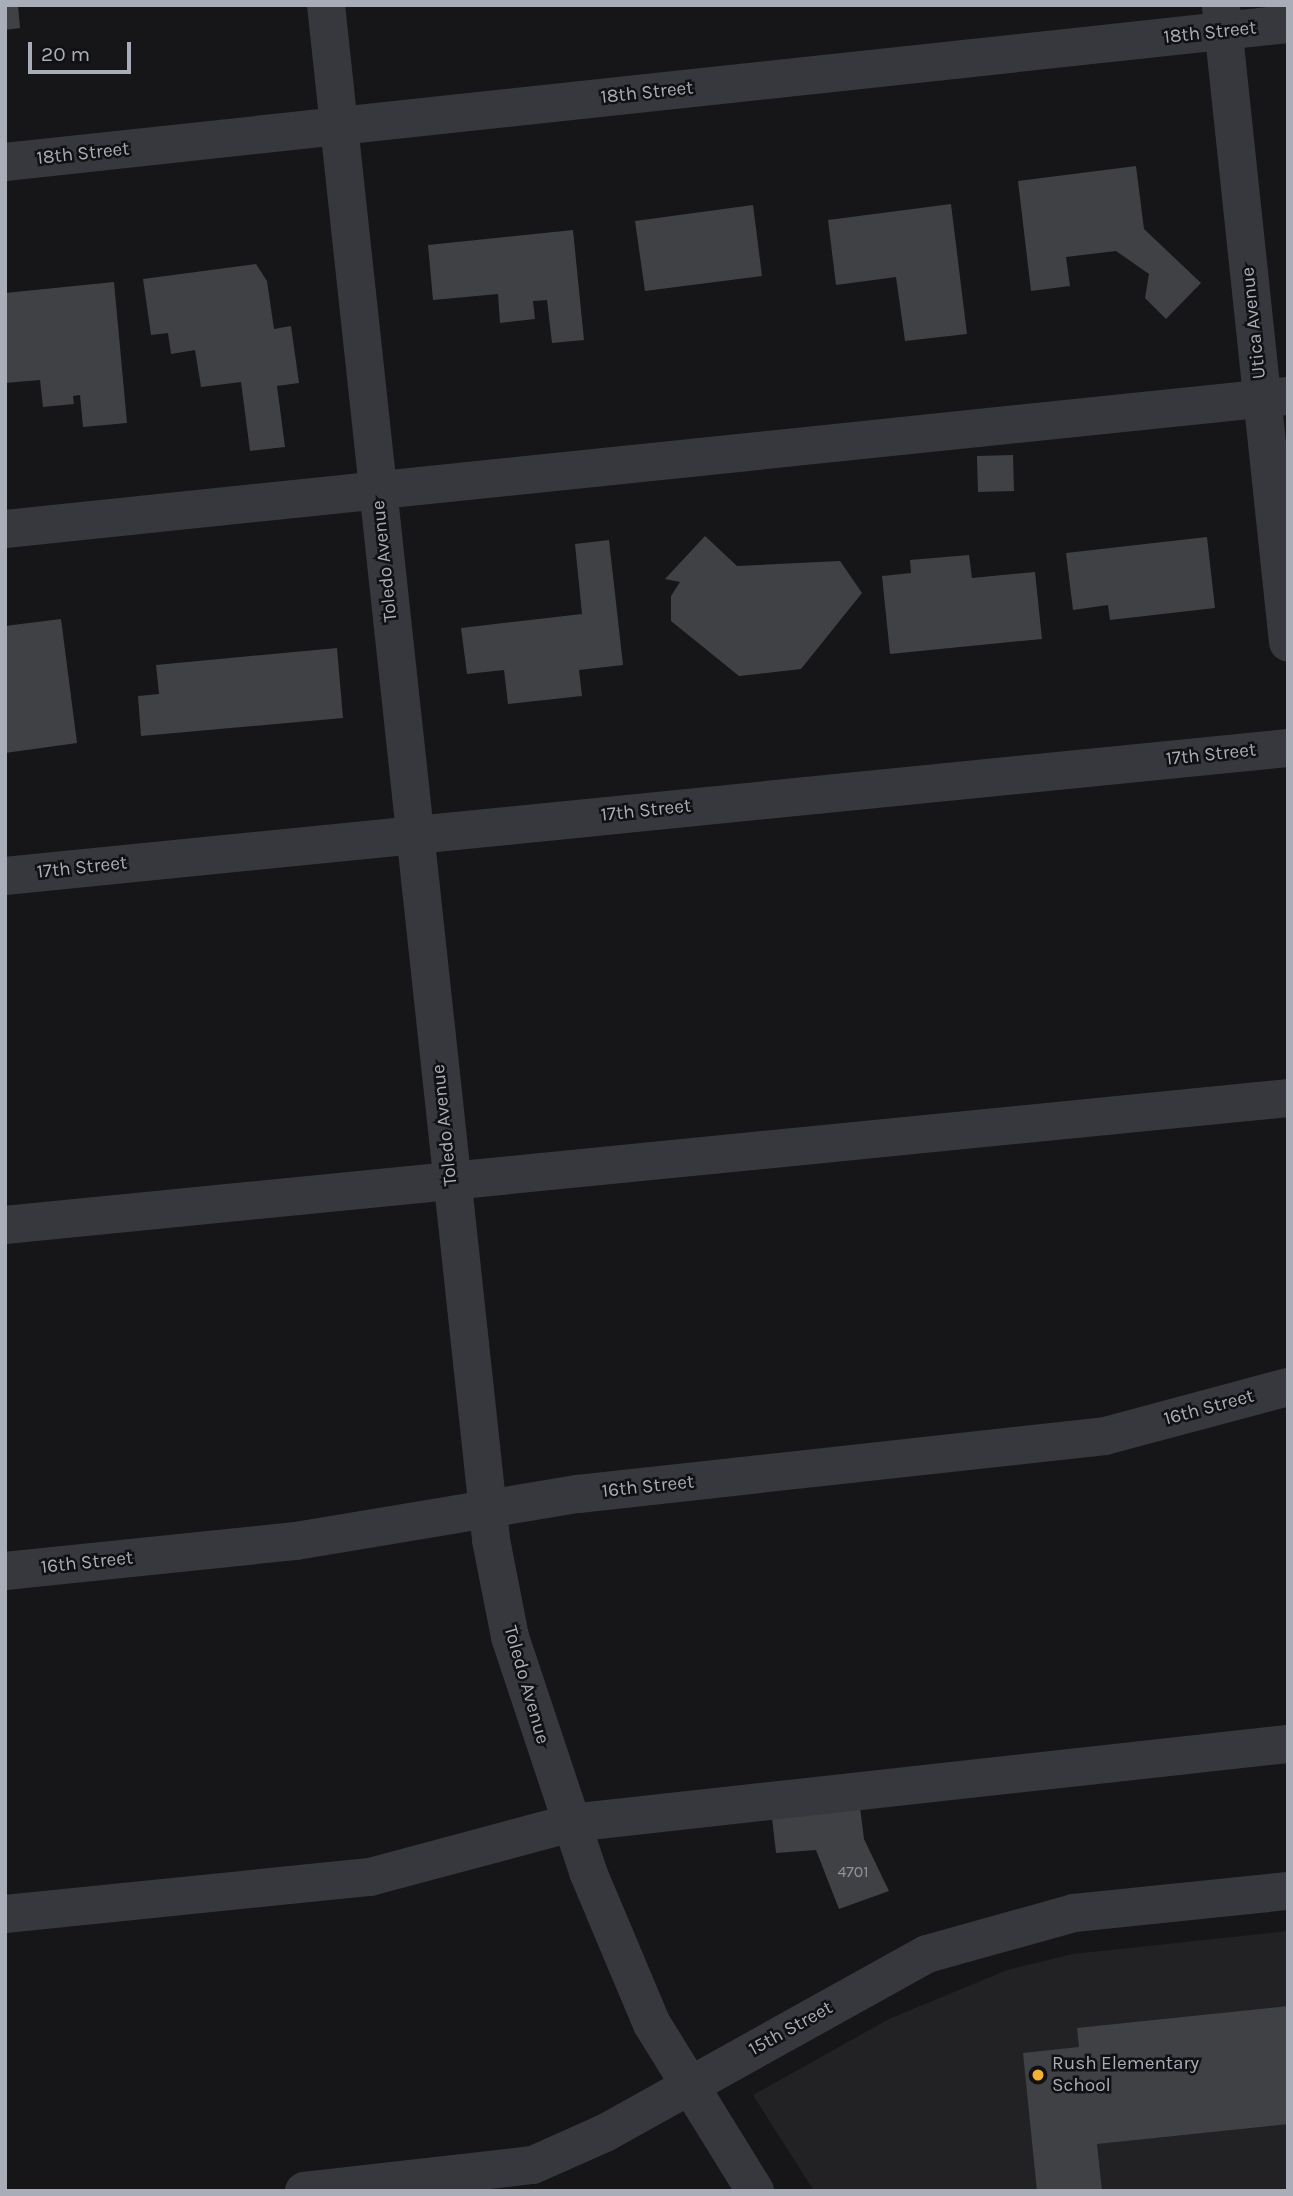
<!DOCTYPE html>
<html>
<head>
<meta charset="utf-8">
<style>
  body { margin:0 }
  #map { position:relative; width:1293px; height:2196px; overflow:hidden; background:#161618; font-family:Karla,sans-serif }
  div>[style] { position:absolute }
  .built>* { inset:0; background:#222225 }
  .building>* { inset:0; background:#404145 }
  .minor>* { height:38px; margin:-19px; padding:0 19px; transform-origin:19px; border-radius:19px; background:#37383d }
  .dots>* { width:19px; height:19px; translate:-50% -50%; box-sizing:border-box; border:4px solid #111113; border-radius:50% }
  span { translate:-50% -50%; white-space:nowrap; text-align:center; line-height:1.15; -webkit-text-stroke:5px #111113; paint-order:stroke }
  .number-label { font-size:16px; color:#8e929b }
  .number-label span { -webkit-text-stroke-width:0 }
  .street-label { font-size:19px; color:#a8adb8 }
  .poi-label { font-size:19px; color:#a8adb8 }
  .left { translate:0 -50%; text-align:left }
  .frame { position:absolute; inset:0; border:7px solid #a8adb8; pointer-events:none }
  .scale { position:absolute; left:28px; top:42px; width:103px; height:32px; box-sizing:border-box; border:4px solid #a8adb8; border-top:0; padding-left:9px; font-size:21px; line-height:24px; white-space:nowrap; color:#a8adb8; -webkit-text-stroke:5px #111113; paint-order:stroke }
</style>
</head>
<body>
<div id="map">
  <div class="built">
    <div style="clip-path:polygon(1288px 1931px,1288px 2191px,814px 2191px,753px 2095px,889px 2019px,1007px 1970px,1073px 1954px)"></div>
  </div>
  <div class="building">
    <div style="clip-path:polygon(5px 5px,18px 5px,20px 28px,5px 30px)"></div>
    <div style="clip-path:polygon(1136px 166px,1144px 229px,1201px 283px,1166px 319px,1145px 298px,1149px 274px,1116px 251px,1066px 257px,1070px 286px,1031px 291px,1018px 181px)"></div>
    <div style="clip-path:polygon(951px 204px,967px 334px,905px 341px,896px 277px,836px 285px,828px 220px)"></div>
    <div style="clip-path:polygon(753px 205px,762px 276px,645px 291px,635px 221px)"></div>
    <div style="clip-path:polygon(573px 230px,584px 340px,552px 343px,547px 300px,533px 301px,535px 319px,500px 323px,498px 294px,433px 300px,428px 245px)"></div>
    <div style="clip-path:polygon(256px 264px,267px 281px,274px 329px,291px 326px,299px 383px,277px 386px,285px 447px,250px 451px,241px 382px,201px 387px,195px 350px,171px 354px,168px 333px,151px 335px,143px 279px)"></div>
    <div style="clip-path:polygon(114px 282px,127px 423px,83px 427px,80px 395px,73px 396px,74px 404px,43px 407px,40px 380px,5px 383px,5px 293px)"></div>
    <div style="clip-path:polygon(1013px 455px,1014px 491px,978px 492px,977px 456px)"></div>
    <div style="clip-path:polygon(705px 536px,737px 566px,840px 561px,862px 593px,801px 669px,739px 676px,671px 621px,671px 596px,680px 582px,665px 579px)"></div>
    <div style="clip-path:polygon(1207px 537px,1215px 608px,1110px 620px,1108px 605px,1073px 610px,1066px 553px)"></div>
    <div style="clip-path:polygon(609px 540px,623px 665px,579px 670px,582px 696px,508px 704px,504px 670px,467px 674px,461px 628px,582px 614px,575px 544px)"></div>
    <div style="clip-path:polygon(969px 555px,972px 578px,1035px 572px,1042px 639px,890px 654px,882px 576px,911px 573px,910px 560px)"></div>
    <div style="clip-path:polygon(61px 619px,77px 743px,5px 753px,5px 626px)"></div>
    <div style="clip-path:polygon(337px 648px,343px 718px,141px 736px,138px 696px,159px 694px,156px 665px)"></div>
    <div style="clip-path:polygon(860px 1807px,864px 1839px,889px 1891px,839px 1909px,816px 1850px,776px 1853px,772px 1818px)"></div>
    <div style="clip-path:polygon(1288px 2006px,1288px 2124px,1097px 2144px,1102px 2191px,1037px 2191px,1023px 2053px,1079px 2047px,1077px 2028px)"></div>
  </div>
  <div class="minor">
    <div style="left:326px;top:5px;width:1544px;rotate:83.86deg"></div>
    <div style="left:491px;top:1540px;width:99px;rotate:78.9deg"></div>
    <div style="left:510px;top:1637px;width:248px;rotate:71.6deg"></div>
    <div style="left:588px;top:1872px;width:165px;rotate:67.2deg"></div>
    <div style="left:652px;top:2024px;width:196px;rotate:58.3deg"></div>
    <div style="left:1221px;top:7px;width:639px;rotate:83.98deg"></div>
    <div style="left:5px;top:162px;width:1290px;rotate:-6.14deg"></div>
    <div style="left:5px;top:529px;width:1290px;rotate:-5.92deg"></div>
    <div style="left:5px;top:876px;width:1289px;rotate:-5.7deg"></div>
    <div style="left:5px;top:1225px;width:1289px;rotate:-5.65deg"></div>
    <div style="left:5px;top:1571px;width:293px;rotate:-5.9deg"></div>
    <div style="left:296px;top:1541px;width:286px;rotate:-9.5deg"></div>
    <div style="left:578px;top:1494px;width:530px;rotate:-6.28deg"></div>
    <div style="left:1105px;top:1436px;width:189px;rotate:-15deg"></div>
    <div style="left:5px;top:1914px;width:367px;rotate:-5.8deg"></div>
    <div style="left:370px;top:1877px;width:208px;rotate:-15deg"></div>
    <div style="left:571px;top:1823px;width:721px;rotate:-6.29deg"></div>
    <div style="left:304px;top:2191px;width:230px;rotate:-6.5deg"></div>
    <div style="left:533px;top:2165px;width:79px;rotate:-24deg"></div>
    <div style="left:605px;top:2133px;width:368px;rotate:-29.1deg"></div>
    <div style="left:927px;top:1954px;width:153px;rotate:-15.6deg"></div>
    <div style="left:1074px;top:1913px;width:215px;rotate:-5.9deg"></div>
  </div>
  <div class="dots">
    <div style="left:1038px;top:2075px;background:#f2b134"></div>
  </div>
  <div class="number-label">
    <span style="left:853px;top:1872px">4701</span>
  </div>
  <div class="street-label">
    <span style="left:1210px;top:33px;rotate:-6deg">18th Street</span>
    <span style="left:647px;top:93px;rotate:-6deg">18th Street</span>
    <span style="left:83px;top:154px;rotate:-6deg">18th Street</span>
    <span style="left:1254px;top:323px;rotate:-96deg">Utica Avenue</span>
    <span style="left:385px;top:561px;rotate:-96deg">Toledo Avenue</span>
    <span style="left:1211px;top:755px;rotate:-6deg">17th Street</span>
    <span style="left:646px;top:811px;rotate:-6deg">17th Street</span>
    <span style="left:82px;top:868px;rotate:-6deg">17th Street</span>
    <span style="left:445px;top:1125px;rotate:-96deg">Toledo Avenue</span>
    <span style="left:1209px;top:1408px;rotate:-15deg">16th Street</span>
    <span style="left:648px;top:1487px;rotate:-6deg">16th Street</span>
    <span style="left:87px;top:1563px;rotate:-6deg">16th Street</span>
    <span style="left:526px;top:1685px;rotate:74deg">Toledo Avenue</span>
    <span style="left:791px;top:2029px;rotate:-29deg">15th Street</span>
  </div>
  <div class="poi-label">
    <span class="left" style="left:1052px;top:2075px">Rush Elementary<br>School</span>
  </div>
  <div class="frame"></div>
  <div class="scale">20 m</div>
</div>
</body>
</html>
